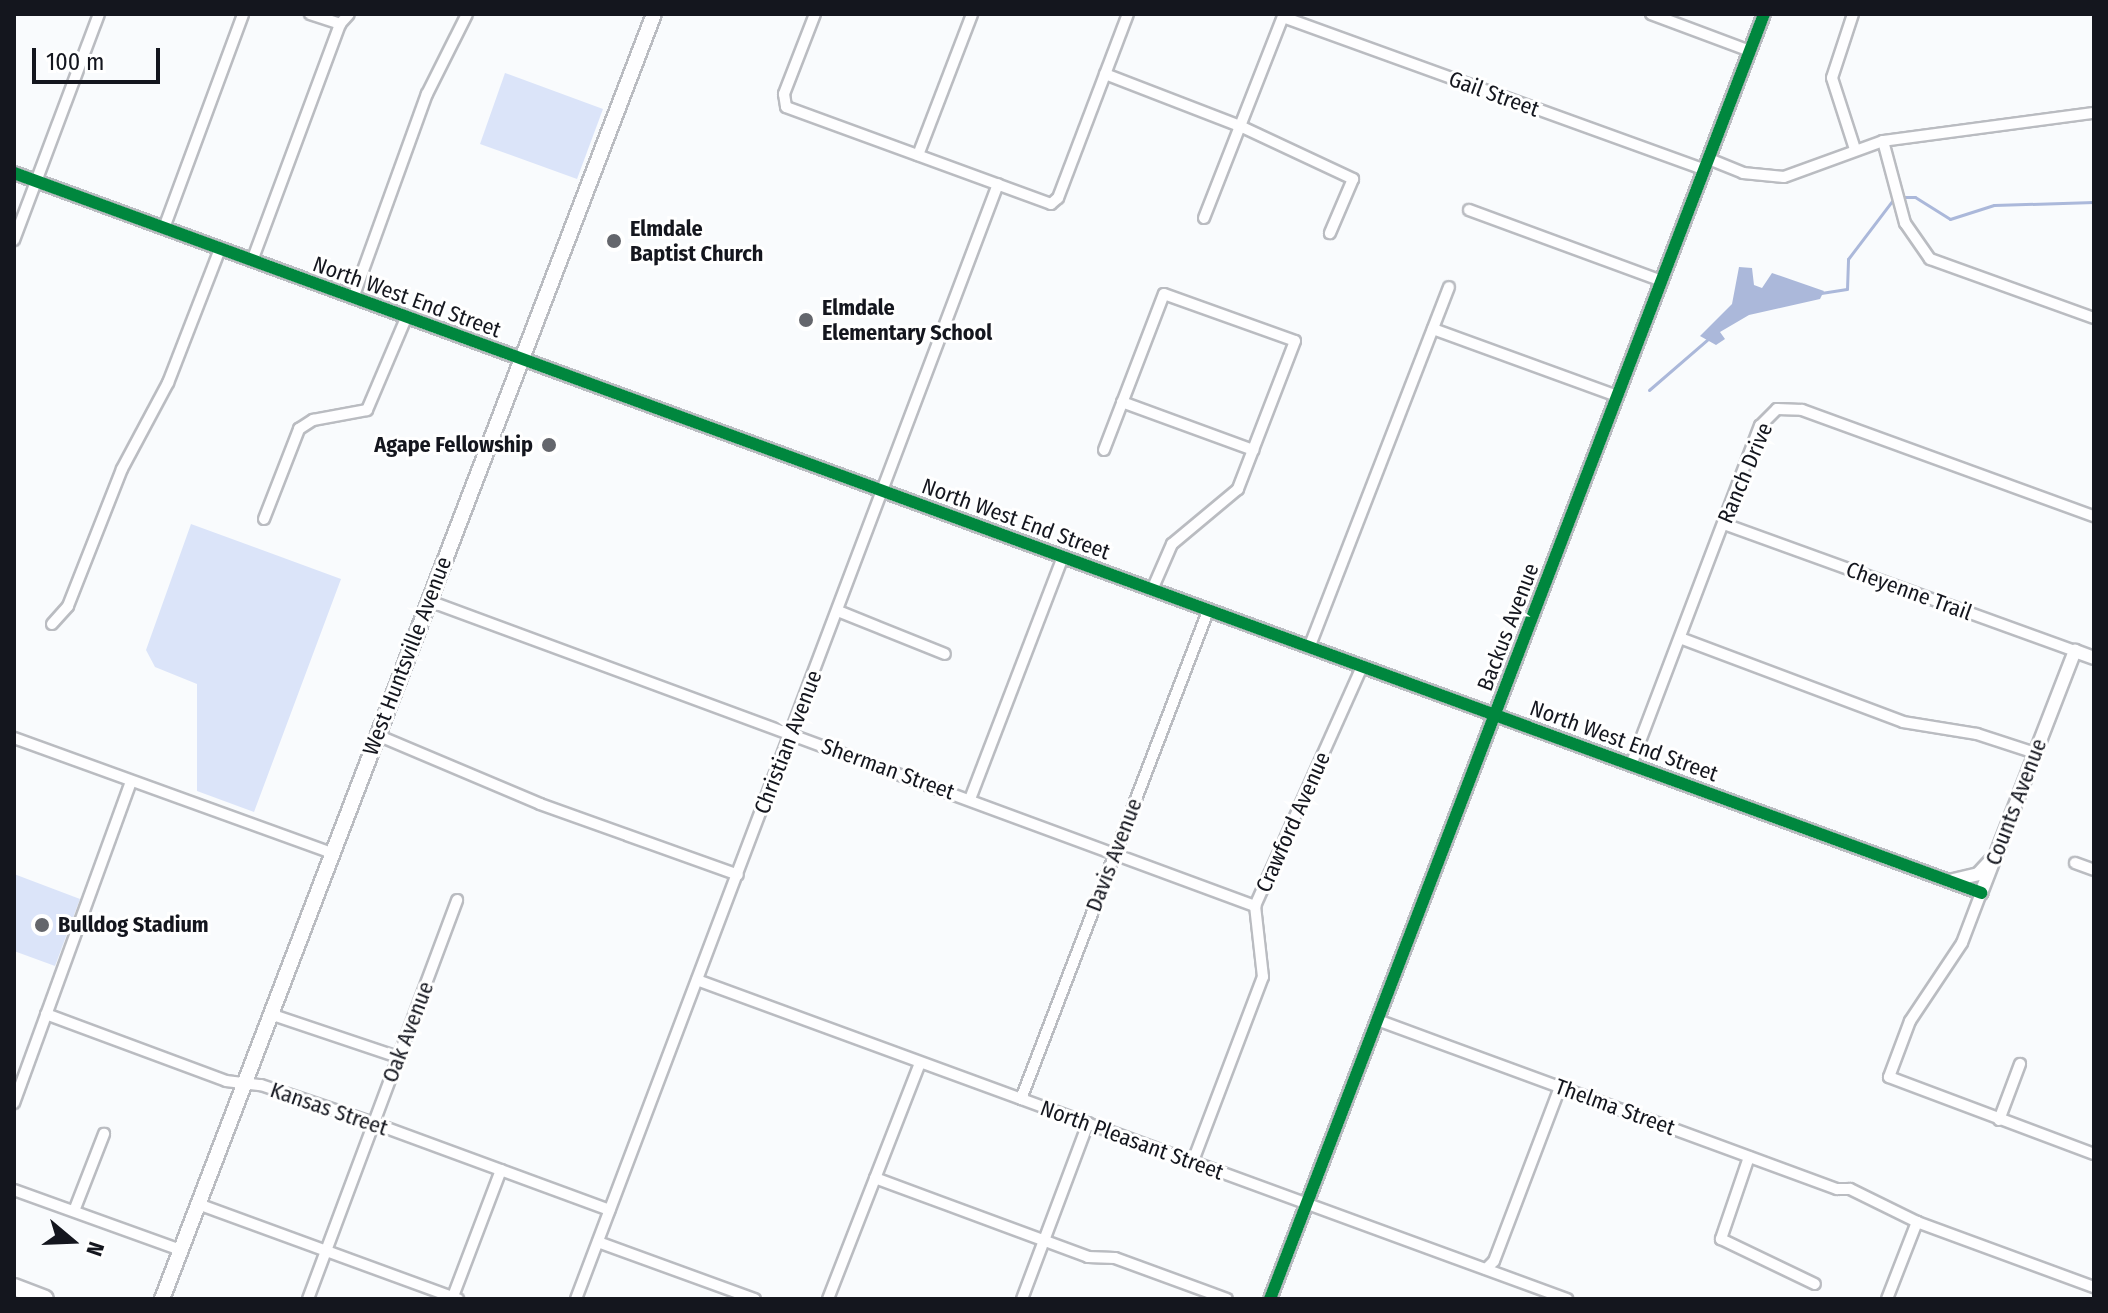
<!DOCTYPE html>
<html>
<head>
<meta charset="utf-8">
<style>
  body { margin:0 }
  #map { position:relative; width:2108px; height:1313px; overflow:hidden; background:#f9fbfd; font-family:"Fira Sans Condensed",sans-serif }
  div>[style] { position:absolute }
  .green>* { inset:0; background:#dbe4f9 }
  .water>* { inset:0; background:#abb8da }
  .stream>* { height:3px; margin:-1.5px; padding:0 1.5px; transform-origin:1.5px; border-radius:1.5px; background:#abb8da }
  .roads { filter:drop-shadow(2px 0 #babcc1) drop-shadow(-2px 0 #babcc1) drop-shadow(0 2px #babcc1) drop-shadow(0 -2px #babcc1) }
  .minor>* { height:10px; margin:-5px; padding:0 5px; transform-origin:5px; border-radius:5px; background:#fefeff }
  .tertiary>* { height:12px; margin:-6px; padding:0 6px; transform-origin:6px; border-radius:6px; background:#fefeff }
  .secondary>* { height:14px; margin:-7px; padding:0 7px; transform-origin:7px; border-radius:7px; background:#fefeff }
  .primary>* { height:16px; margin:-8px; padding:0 8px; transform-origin:8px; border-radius:8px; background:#fefeff }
  .cycleway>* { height:12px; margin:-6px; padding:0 6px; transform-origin:6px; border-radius:6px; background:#00873e }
  .dots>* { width:22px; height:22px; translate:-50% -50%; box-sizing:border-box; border:4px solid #fff; border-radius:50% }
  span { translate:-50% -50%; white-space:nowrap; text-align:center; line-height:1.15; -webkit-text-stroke:6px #fff; paint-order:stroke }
  .street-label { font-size:22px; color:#14161e }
  .poi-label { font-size:22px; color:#14161e; font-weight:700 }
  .left { translate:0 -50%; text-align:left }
  .right { translate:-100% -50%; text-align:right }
  .frame { position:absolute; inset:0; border:16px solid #14161e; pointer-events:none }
  .north { position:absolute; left:32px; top:1201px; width:80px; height:80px; -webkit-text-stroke:6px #fff; paint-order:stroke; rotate:109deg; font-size:22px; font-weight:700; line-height:32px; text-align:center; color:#14161e }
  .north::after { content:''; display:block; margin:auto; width:28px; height:36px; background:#14161e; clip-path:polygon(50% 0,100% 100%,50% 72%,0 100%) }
  .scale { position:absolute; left:32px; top:48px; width:128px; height:36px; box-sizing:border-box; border:4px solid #14161e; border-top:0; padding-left:10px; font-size:24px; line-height:28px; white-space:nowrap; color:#14161e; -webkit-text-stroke:6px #fff; paint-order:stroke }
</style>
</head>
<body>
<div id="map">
  <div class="green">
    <div style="clip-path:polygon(505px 73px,603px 109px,577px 179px,480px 144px)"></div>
    <div style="clip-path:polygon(191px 524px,341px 579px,254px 812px,197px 791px,197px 684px,155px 667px,146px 650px)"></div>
    <div style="clip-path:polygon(14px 874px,80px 899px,55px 966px,14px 951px)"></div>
  </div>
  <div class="water">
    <div style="clip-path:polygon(1739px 267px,1752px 268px,1754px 285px,1762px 288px,1772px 273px,1824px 291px,1820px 299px,1749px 315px,1720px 332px,1725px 339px,1716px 345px,1700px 336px,1732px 304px)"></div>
  </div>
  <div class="stream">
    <div style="left:1904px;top:197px;width:11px"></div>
    <div style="left:1915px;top:197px;width:41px;rotate:32.2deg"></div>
    <div style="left:1950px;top:219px;width:46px;rotate:-17.7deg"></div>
    <div style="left:1994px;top:205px;width:100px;rotate:-1.7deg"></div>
    <div style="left:1821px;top:293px;width:26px;rotate:-9deg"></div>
    <div style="left:1847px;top:289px;width:30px;rotate:-88deg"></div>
    <div style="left:1848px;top:259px;width:73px;rotate:-52.8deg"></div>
    <div style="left:1649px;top:390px;width:77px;rotate:-40.8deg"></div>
  </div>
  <div class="roads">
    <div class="minor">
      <div style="left:310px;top:14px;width:32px;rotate:18deg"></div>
      <div style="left:815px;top:14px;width:86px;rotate:111.2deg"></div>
      <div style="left:784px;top:94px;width:13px;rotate:81deg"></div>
      <div style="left:786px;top:107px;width:282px;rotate:20.1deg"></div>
      <div style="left:1051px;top:204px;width:9px;rotate:-41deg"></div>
      <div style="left:1058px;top:198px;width:197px;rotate:-69.2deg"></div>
      <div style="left:1651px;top:14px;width:106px;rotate:20.5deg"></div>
      <div style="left:1853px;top:14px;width:67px;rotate:108.2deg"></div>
      <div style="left:1832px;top:78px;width:75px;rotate:72.1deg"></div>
      <div style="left:1283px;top:17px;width:449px;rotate:19.9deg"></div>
      <div style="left:1105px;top:74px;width:145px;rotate:21.1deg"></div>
      <div style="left:1240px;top:126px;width:125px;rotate:25.1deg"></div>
      <div style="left:1353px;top:179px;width:59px;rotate:113.1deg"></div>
      <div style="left:1883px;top:141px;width:85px;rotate:75deg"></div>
      <div style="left:1905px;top:223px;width:44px;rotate:55.2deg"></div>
      <div style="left:1930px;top:259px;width:174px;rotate:19.8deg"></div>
      <div style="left:918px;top:155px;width:151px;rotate:-69deg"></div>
      <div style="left:1709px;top:159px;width:37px;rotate:22deg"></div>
      <div style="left:1743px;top:173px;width:41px;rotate:5.6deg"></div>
      <div style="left:1784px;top:177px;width:105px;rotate:-20deg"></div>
      <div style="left:1883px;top:141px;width:213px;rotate:-7.6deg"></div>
      <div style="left:1469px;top:210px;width:206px;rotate:20.2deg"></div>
      <div style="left:1204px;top:218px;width:219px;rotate:-68.6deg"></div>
      <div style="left:164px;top:228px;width:228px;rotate:-69.7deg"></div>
      <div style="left:14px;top:240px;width:241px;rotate:-69.4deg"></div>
      <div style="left:252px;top:261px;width:253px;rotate:-69.6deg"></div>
      <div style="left:340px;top:24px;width:13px;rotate:-48deg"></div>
      <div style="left:353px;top:298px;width:217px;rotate:-70.1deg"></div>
      <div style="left:427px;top:94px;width:89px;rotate:-63.4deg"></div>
      <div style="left:1433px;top:329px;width:196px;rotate:20deg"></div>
      <div style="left:1122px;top:402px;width:140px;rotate:20.1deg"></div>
      <div style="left:1104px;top:450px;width:167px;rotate:-69deg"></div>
      <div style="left:1164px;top:294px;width:139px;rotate:19.7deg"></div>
      <div style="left:1295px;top:341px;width:159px;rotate:111.1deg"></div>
      <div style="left:1238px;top:489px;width:86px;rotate:140.2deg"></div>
      <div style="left:1172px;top:544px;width:50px;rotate:113.5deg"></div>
      <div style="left:264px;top:519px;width:97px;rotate:-68.7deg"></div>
      <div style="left:299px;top:429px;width:17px;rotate:-33deg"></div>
      <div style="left:313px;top:420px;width:55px;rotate:-10.5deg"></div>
      <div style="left:367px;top:410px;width:100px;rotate:-67deg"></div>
      <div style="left:1724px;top:524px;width:373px;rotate:19.9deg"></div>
      <div style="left:429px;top:601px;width:881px;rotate:20.27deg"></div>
      <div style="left:838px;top:611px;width:115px;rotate:21.9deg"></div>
      <div style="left:52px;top:624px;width:24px;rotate:-48deg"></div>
      <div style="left:68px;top:606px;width:147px;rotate:-68.5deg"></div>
      <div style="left:122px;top:469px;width:98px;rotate:-61.9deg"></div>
      <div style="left:168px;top:383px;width:144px;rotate:-68.8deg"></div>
      <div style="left:1680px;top:638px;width:238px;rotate:20.6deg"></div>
      <div style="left:1903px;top:722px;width:75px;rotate:9.2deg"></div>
      <div style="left:1977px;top:734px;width:61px;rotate:18.1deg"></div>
      <div style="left:1309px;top:648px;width:387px;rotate:-68.8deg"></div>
      <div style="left:377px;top:735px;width:177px;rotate:22.9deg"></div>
      <div style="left:540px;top:804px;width:210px;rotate:19.7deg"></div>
      <div style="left:14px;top:738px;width:337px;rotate:19.9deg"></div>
      <div style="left:1631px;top:765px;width:363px;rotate:-69.2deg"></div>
      <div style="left:1760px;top:426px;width:24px;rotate:-45deg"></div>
      <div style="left:1777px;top:409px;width:25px;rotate:2deg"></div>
      <div style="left:1802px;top:410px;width:311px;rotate:20deg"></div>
      <div style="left:970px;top:799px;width:259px;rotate:-69deg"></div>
      <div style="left:2075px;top:863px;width:20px;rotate:20deg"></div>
      <div style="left:1981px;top:893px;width:53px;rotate:110.8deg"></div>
      <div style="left:1962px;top:943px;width:94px;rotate:123.7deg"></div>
      <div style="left:1910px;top:1021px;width:60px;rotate:110.6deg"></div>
      <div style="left:1889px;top:1077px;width:219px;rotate:20.6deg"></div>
      <div style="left:697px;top:980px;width:927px;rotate:20.14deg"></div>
      <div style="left:46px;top:1014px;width:192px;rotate:20.4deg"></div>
      <div style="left:226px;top:1081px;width:35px;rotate:7deg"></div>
      <div style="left:261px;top:1085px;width:118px;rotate:18.7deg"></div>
      <div style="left:373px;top:1123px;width:252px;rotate:20.2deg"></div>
      <div style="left:270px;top:1014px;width:135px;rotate:18.6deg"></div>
      <div style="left:1380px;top:1021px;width:487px;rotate:20.2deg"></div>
      <div style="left:1837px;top:1189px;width:13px"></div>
      <div style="left:1850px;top:1189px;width:75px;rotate:26.2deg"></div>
      <div style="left:1917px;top:1222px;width:189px;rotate:20.2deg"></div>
      <div style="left:1021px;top:1099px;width:523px;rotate:-69.03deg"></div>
      <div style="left:14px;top:1103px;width:342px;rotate:-70deg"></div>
      <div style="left:1999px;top:1120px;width:60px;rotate:-69.4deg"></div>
      <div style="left:1749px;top:1157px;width:87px;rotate:108.9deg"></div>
      <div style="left:1721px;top:1239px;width:104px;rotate:25.6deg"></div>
      <div style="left:1193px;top:1161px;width:197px;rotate:-69.2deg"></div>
      <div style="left:1263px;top:977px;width:71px;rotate:-96.4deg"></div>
      <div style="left:1255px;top:906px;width:262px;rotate:-65.9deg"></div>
      <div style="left:875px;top:1178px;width:227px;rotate:20.3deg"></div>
      <div style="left:1088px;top:1257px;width:27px;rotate:2deg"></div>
      <div style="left:1115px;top:1258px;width:119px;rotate:20.1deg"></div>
      <div style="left:14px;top:1190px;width:177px;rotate:19.8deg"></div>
      <div style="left:198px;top:1204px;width:277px;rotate:20.1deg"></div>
      <div style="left:74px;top:1211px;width:83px;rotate:-68.7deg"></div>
      <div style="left:598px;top:1242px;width:167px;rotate:20deg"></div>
      <div style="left:1486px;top:1269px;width:11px;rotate:-45deg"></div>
      <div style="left:1494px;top:1261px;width:186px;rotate:-69.2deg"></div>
      <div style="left:308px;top:1299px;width:426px;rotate:-69.5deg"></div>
      <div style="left:452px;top:1299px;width:138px;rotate:-69.2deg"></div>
      <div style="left:576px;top:1299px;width:1192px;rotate:-69.27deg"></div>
      <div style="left:828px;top:1299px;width:253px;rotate:-68.7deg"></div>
      <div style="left:1022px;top:1299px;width:188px;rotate:-69.4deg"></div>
      <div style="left:1887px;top:1299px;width:83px;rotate:-68.7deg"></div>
    </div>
    <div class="tertiary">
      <div style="left:14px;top:173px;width:2095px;rotate:20.1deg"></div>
      <div style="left:1981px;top:893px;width:260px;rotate:-68.8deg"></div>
      <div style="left:2075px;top:651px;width:20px;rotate:20deg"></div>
      <div style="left:1953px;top:880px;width:26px;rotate:-13deg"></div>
      <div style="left:1978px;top:874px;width:19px;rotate:-47deg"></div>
      <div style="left:1270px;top:1299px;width:1377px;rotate:-68.97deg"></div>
    </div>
    <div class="secondary">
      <div style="left:162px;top:1299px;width:1376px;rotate:-69.05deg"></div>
    </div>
    <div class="primary">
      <div style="left:14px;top:1287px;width:33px;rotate:21deg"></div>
    </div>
  </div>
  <div class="cycleway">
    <div style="left:14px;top:173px;width:2095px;rotate:20.1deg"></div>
    <div style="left:1270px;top:1299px;width:1377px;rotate:-68.97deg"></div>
  </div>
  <div class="dots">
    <div style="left:614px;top:241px;background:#64666c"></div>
    <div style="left:806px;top:320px;background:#64666c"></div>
    <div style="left:549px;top:445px;background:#64666c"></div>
    <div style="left:42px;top:925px;background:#64666c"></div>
  </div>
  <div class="street-label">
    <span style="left:1494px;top:94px;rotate:20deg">Gail Street</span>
    <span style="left:407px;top:297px;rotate:20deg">North West End Street</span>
    <span style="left:1745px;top:473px;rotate:-67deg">Ranch Drive</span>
    <span style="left:1016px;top:519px;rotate:20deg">North West End Street</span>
    <span style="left:1909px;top:591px;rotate:20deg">Cheyenne Trail</span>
    <span style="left:1508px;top:627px;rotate:-69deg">Backus Avenue</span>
    <span style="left:407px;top:656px;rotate:-69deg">West Huntsville Avenue</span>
    <span style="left:1624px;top:741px;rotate:20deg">North West End Street</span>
    <span style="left:788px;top:742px;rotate:-69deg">Christian Avenue</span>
    <span style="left:888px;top:769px;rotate:20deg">Sherman Street</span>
    <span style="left:2016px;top:802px;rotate:-69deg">Counts Avenue</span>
    <span style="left:1293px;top:822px;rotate:-66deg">Crawford Avenue</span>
    <span style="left:1114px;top:855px;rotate:-69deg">Davis Avenue</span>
    <span style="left:408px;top:1032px;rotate:-69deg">Oak Avenue</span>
    <span style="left:1615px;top:1107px;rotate:20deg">Thelma Street</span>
    <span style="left:329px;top:1109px;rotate:19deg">Kansas Street</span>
    <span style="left:1132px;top:1140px;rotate:20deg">North Pleasant Street</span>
  </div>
  <div class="poi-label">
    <span class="left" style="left:630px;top:241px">Elmdale<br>Baptist Church</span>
    <span class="left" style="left:822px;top:320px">Elmdale<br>Elementary School</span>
    <span class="right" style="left:533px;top:445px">Agape Fellowship</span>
    <span class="left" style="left:58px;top:925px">Bulldog Stadium</span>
  </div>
  <div class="frame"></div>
  <div class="north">N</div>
  <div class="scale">100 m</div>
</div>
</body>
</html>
